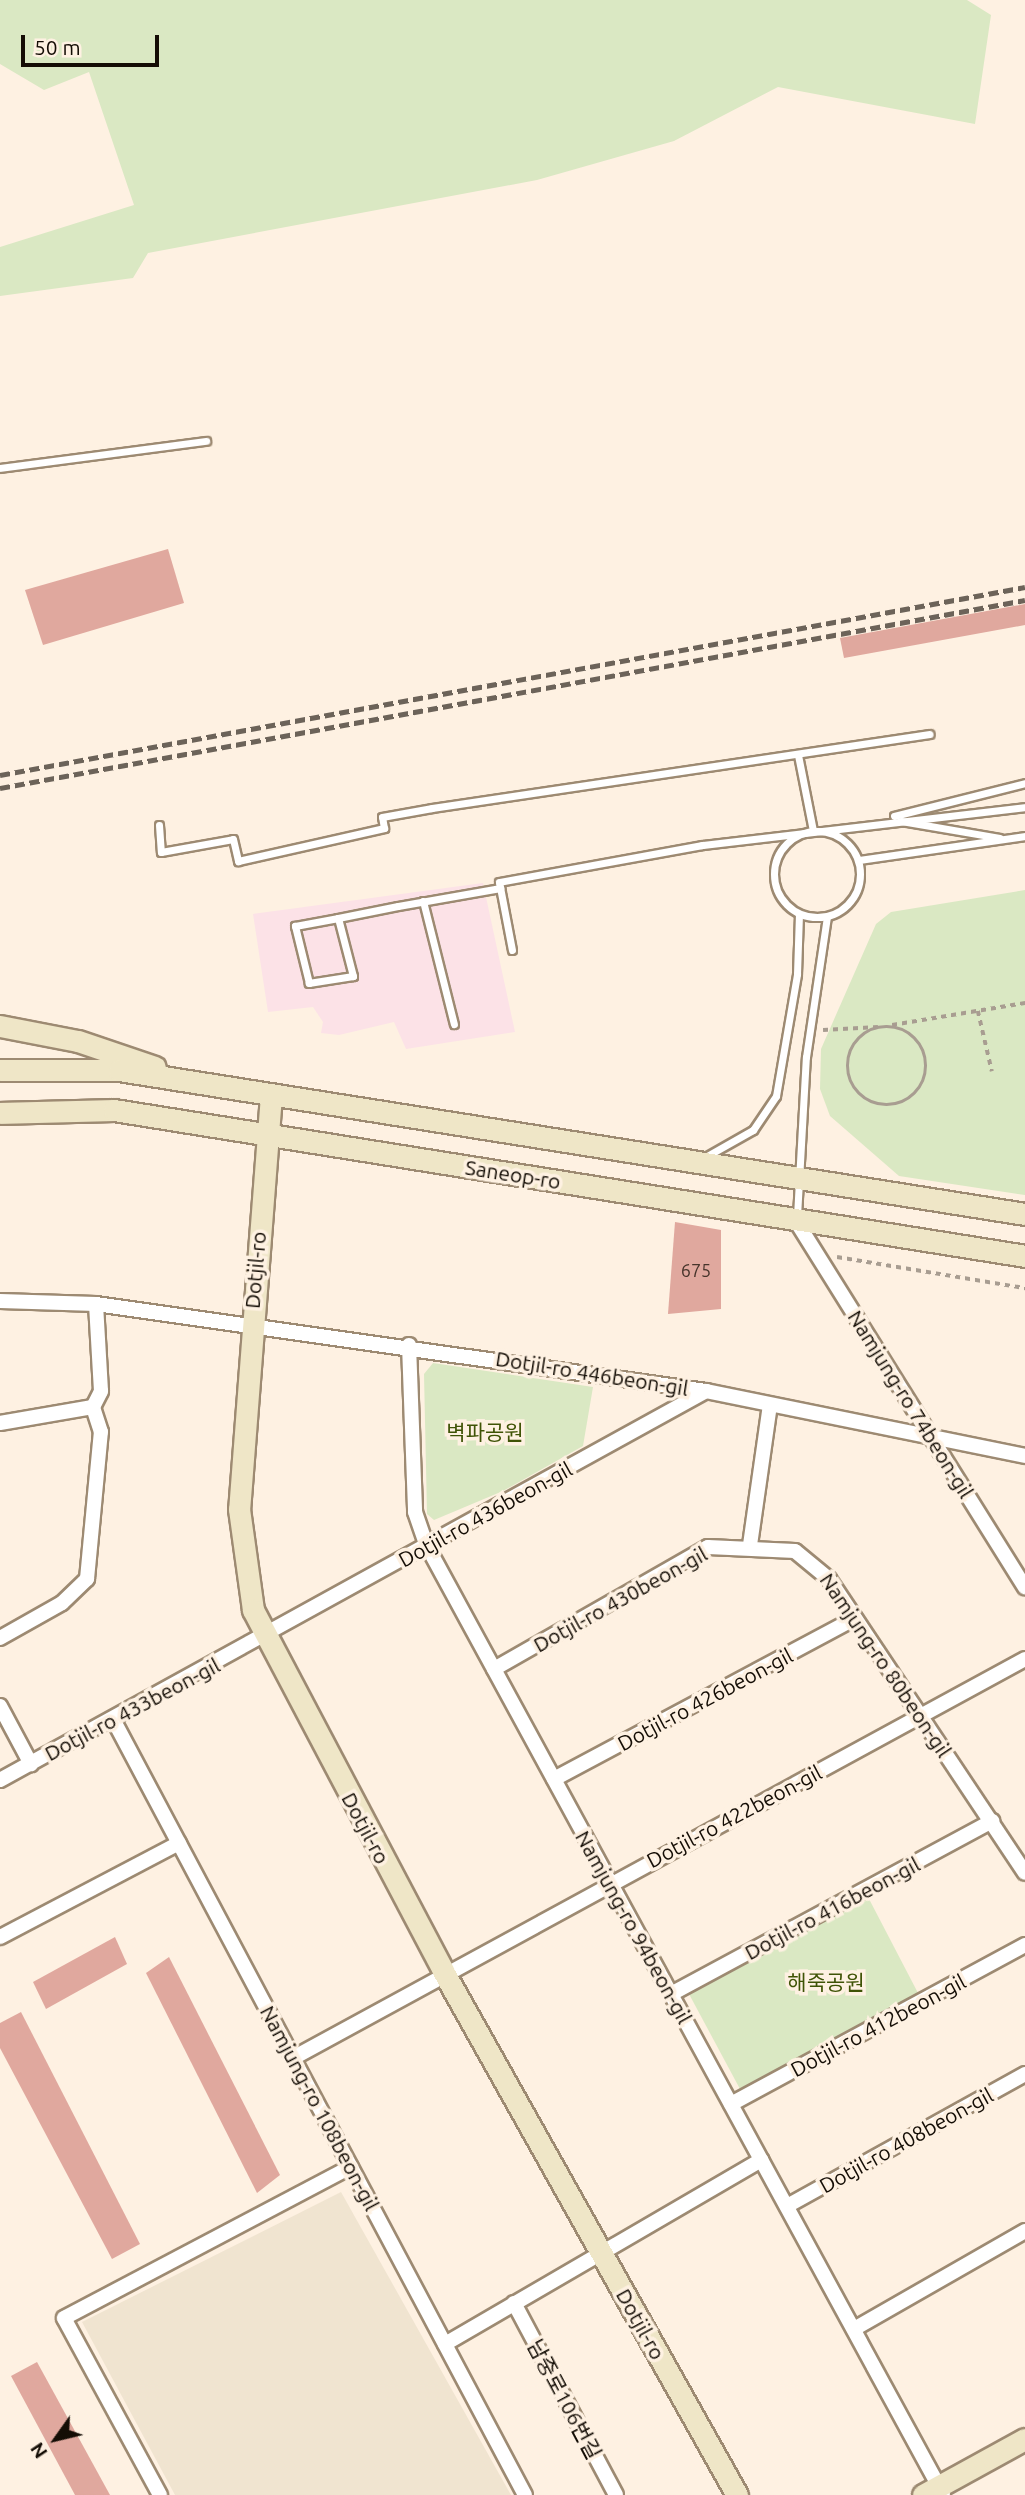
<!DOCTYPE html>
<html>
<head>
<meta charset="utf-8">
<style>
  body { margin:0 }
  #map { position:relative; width:1025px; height:2495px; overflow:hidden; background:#fef1e2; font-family:Ubuntu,"Noto Sans KR",sans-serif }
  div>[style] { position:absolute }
  .industrial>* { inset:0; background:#fce2e7 }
  .education>* { inset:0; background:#f0e4d0 }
  .green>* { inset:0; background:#dae8c3 }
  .building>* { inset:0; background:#e0a89e }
  .path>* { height:3.5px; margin-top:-1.75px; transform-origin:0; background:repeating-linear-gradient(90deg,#a89d91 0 5px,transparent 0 10px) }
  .path>.ring { margin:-1.75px; padding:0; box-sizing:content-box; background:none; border:3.5px solid #a89d91; border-radius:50% }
  .roads { filter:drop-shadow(2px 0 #9d8a72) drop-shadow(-2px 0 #9d8a72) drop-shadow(0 2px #9d8a72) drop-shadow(0 -2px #9d8a72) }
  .lane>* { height:7px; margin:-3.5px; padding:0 3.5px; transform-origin:3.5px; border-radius:3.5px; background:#fff }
  .lane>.ring { margin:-3.5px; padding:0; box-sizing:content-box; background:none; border:7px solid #fff; border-radius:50% }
  .street>* { height:14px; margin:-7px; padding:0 7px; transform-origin:7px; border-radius:7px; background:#fff }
  .secondary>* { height:21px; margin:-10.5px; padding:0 10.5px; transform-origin:10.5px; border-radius:10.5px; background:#efe6c7 }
  .rail>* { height:5px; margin-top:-2.5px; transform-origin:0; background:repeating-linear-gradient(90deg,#6c6359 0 10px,transparent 0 15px) }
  span { translate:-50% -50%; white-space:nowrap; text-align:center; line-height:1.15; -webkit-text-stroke:7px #fef1e2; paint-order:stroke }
  .number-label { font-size:18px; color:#47342b }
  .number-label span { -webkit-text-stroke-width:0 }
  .street-label { font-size:21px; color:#140d05 }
  .park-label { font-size:21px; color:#3f5306 }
  .north { position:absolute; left:21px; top:2404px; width:70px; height:70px; -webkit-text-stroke:5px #fef1e2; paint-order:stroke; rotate:236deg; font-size:19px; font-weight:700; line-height:28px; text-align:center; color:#140d05 }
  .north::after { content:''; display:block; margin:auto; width:24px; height:32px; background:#140d05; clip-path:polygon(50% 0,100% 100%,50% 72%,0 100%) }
  .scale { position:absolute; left:21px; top:35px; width:138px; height:32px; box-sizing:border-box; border:4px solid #140d05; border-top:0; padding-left:9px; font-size:21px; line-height:24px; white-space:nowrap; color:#140d05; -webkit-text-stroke:5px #fef1e2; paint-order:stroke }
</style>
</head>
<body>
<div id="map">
  <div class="industrial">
    <div style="clip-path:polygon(483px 883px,515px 1032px,406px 1049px,394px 1022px,339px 1035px,321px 1033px,323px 1022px,313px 1007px,268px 1012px,253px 914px)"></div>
  </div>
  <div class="education">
    <div style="clip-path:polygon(341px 2192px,511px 2495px,175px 2495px,82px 2322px)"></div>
  </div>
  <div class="green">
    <div style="clip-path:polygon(0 0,967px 0,991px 15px,975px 124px,778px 87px,674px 141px,537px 180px,148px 253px,133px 278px,0 296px,0 247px,134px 205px,89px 72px,44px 90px,0 64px)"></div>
    <div style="clip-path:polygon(1025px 890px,1025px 1195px,899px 1176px,830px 1116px,820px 1089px,821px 1049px,876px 924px,891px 912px)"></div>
    <div style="clip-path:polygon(433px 1363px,593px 1387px,583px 1446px,503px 1491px,434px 1520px,427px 1514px,424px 1374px)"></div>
    <div style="clip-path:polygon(868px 1897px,918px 1993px,740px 2089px,689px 1994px)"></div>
  </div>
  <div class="building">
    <div style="clip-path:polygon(168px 549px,184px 603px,43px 645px,25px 590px)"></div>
    <div style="clip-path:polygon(1025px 604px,1025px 625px,844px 658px,840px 638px)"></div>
    <div style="clip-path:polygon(675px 1222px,721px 1230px,721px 1309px,668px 1314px)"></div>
    <div style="clip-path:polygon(115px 1937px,127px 1964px,46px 2009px,33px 1982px)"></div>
    <div style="clip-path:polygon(169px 1957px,280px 2175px,257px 2193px,146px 1973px)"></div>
    <div style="clip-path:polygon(21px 2012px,140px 2244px,112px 2259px,0 2048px,0 2023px)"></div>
    <div style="clip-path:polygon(37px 2362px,110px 2495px,75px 2495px,11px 2376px)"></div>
  </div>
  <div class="path">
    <div style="left:978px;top:1011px;width:62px;rotate:76.9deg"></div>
    <div style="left:892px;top:1025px;width:135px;rotate:-9.4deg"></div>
    <div class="ring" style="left:848px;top:1027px;width:74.5px;height:74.5px"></div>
    <div style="left:823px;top:1030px;width:55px;rotate:-3.1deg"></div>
    <div style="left:837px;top:1257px;width:191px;rotate:9.4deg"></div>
  </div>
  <div class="roads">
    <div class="lane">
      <div style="left:0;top:468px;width:208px;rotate:-7.5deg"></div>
      <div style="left:798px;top:755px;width:77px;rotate:78.8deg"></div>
      <div style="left:894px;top:816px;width:135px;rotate:-14.1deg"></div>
      <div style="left:901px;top:821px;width:100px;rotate:9.7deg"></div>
      <div style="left:159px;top:825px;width:27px;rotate:86deg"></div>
      <div style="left:161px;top:852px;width:73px;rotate:-10.2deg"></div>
      <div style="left:233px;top:839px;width:23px;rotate:77deg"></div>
      <div style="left:238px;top:861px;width:150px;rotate:-12.7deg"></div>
      <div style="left:384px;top:828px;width:11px;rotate:-100deg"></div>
      <div style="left:382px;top:817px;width:51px;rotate:-10.2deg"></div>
      <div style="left:432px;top:808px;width:503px;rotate:-8.45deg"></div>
      <div class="ring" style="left:774px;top:831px;width:79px;height:79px"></div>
      <div style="left:859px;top:860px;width:168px;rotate:-8.2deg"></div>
      <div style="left:423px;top:901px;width:127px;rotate:75.9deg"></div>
      <div style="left:338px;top:918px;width:60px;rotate:75.5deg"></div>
      <div style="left:353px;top:976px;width:45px;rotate:171deg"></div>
      <div style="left:309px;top:983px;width:59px;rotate:-103.8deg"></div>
      <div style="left:295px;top:926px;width:44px;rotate:-10.5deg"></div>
      <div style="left:338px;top:918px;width:61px;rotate:-11.3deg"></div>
      <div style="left:398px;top:906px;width:104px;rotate:-10deg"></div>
      <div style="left:512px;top:950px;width:69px;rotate:-100.8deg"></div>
      <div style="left:499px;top:882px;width:206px;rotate:-10.3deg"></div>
      <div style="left:702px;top:845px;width:325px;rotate:-6.7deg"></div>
      <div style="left:707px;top:1156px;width:53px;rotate:-29.5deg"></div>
      <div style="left:753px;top:1130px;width:41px;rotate:-55.9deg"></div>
      <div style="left:776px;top:1096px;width:124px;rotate:-80.2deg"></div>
      <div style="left:797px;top:974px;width:60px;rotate:-88.1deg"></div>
      <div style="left:797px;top:1216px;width:159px;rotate:-86.8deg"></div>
      <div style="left:806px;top:1057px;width:142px;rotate:-81.5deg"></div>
    </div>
    <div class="street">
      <div style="left:796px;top:1221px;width:432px;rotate:58deg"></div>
      <div style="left:0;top:1301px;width:96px;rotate:1.8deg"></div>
      <div style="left:409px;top:1345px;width:167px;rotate:87.9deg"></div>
      <div style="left:415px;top:1512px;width:36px;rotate:71deg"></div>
      <div style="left:427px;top:1546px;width:1079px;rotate:61.44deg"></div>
      <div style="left:0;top:1423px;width:94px;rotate:-9.8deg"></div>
      <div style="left:93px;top:1407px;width:18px;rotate:-63deg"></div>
      <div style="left:101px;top:1391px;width:87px;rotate:-93.3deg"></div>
      <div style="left:96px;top:1304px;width:616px;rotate:8.12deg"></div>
      <div style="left:706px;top:1391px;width:326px;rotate:11.5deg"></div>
      <div style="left:750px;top:1545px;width:141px;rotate:-81.9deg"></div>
      <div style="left:0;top:1638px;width:71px;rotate:-29.4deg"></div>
      <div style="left:62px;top:1603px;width:35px;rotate:-44deg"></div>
      <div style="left:87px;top:1579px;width:148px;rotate:-84.6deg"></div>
      <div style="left:101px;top:1432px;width:26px;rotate:-108deg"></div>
      <div style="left:494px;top:1669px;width:246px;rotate:-29.7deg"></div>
      <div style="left:708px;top:1547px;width:87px;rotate:2.6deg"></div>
      <div style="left:795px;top:1551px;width:44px;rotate:39.5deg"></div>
      <div style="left:829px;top:1579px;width:353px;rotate:56.3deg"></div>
      <div style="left:0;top:1706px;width:66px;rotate:61.9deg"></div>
      <div style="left:114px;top:1721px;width:876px;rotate:62.03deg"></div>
      <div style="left:554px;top:1779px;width:341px;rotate:-28.1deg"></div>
      <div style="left:0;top:1780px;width:806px;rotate:-28.85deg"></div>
      <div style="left:0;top:1937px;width:202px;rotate:-27.7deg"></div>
      <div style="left:671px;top:1994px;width:365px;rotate:-28.3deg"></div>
      <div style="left:293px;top:2058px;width:834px;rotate:-28.59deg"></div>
      <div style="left:731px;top:2104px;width:334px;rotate:-28.4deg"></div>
      <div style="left:787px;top:2206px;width:272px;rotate:-29deg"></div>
      <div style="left:514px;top:2303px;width:217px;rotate:62deg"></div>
      <div style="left:854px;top:2329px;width:197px;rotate:-29.8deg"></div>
      <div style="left:445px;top:2344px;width:366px;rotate:-30.2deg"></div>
      <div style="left:160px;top:2495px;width:201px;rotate:-118.5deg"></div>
      <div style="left:64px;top:2318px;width:324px;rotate:-27.8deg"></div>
    </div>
    <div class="secondary">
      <div style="left:0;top:1026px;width:79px;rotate:10.9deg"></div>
      <div style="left:78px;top:1041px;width:81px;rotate:18.7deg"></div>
      <div style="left:0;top:1070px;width:119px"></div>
      <div style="left:119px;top:1070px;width:917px;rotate:9.03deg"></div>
      <div style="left:271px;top:1095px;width:415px;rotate:94.4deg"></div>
      <div style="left:239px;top:1509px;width:102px;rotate:82.1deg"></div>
      <div style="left:253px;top:1610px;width:408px;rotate:62.2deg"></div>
      <div style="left:443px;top:1971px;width:601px;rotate:60.7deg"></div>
      <div style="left:0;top:1113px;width:114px;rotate:-1.5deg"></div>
      <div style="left:114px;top:1110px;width:923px;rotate:9.1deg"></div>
      <div style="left:923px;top:2495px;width:116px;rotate:-28.8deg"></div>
    </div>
  </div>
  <div class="rail">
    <div style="left:0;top:775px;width:1042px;rotate:-10.39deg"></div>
    <div style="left:0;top:788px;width:1042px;rotate:-10.39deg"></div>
  </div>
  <div class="number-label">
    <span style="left:696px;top:1270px">675</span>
  </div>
  <div class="street-label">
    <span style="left:513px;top:1174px;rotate:9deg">Saneop-ro</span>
    <span style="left:255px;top:1270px;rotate:-85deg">Dotjil-ro</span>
    <span style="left:592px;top:1373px;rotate:9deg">Dotjil-ro 446beon-gil</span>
    <span style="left:911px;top:1404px;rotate:58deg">Namjung-ro 74beon-gil</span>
    <span style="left:485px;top:1514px;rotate:-29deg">Dotjil-ro 436beon-gil</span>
    <span style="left:620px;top:1599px;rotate:-29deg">Dotjil-ro 430beon-gil</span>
    <span style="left:886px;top:1665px;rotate:56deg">Namjung-ro 80beon-gil</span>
    <span style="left:705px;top:1699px;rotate:-28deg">Dotjil-ro 426beon-gil</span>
    <span style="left:132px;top:1709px;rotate:-28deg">Dotjil-ro 433beon-gil</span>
    <span style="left:734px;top:1816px;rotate:-28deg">Dotjil-ro 422beon-gil</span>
    <span style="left:366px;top:1828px;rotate:62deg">Dotjil-ro</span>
    <span style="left:832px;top:1908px;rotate:-28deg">Dotjil-ro 416beon-gil</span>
    <span style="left:634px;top:1927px;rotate:61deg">Namjung-ro 94beon-gil</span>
    <span style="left:878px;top:2025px;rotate:-28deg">Dotjil-ro 412beon-gil</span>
    <span style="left:320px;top:2108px;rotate:62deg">Namjung-ro 108beon-gil</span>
    <span style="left:906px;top:2140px;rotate:-29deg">Dotjil-ro 408beon-gil</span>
    <span style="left:641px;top:2324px;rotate:61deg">Dotjil-ro</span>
    <span style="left:565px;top:2399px;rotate:62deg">남중로106번길</span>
  </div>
  <div class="park-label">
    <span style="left:485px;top:1432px">벽파공원</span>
    <span style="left:826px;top:1982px">해죽공원</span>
  </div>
  <div class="north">N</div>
  <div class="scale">50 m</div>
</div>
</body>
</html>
